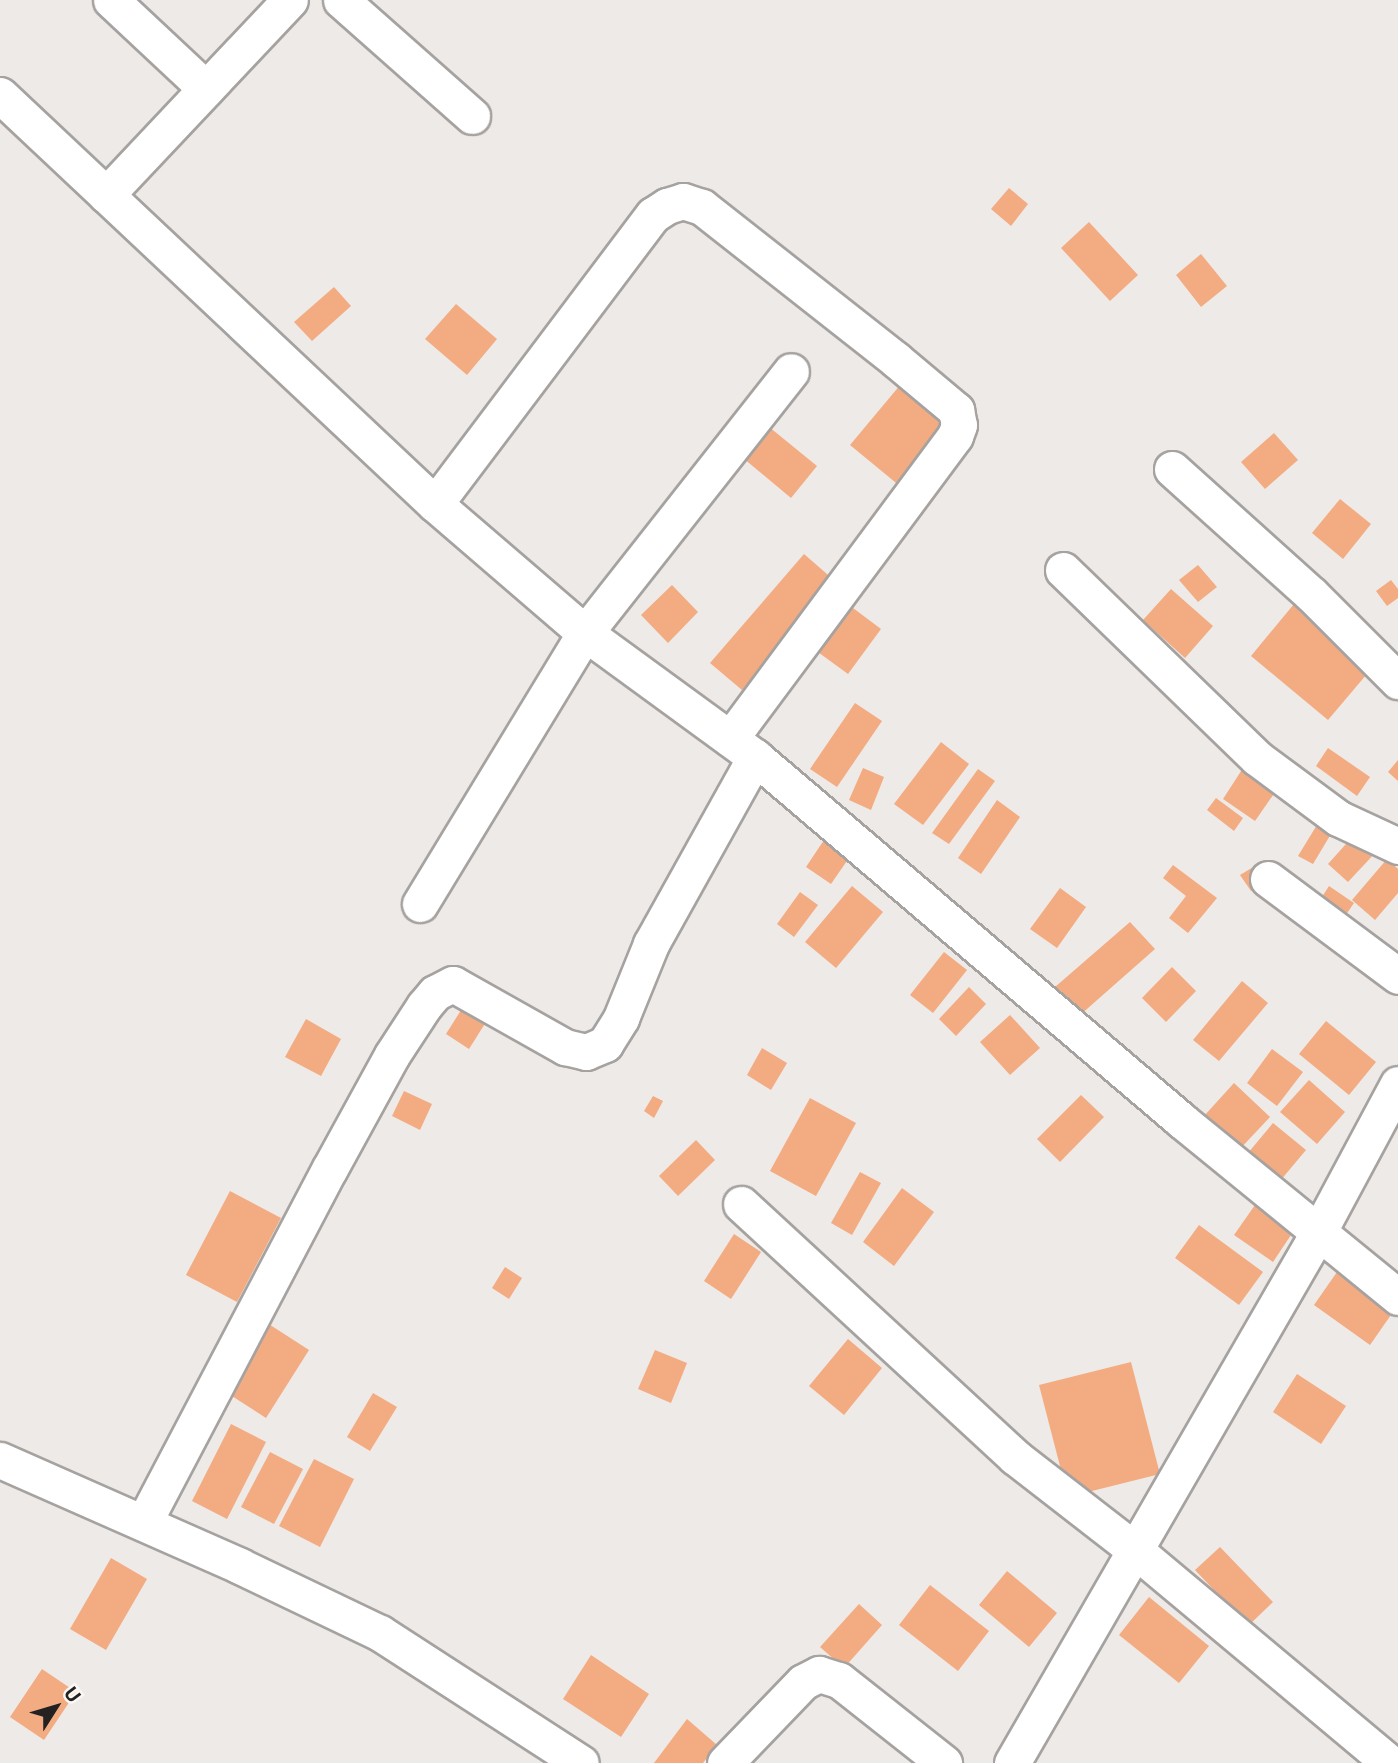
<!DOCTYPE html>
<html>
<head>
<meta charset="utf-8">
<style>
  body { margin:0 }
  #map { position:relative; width:1398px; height:1763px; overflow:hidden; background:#eeeae8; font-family:"Open Sans",sans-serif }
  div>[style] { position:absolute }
  .building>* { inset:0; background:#f3ab81 }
  .roads { filter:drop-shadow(2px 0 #a5a2a0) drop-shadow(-2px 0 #a5a2a0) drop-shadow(0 2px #a5a2a0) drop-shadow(0 -2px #a5a2a0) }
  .minor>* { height:35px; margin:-17.5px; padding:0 17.5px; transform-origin:17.5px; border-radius:17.5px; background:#fff }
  span { translate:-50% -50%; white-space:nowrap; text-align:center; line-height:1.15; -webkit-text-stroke:5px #fbf7f5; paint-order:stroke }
  .north { position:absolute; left:21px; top:1672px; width:70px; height:70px; -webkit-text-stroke:5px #fbf7f5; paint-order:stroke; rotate:53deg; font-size:19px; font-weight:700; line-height:28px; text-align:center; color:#232221 }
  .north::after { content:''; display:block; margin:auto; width:24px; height:32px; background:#232221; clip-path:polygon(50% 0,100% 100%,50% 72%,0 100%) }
</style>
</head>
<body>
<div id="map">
  <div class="building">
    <div style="clip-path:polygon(1009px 188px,1028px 204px,1011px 226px,991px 209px)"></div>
    <div style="clip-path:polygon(1089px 222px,1138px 275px,1110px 301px,1061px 248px)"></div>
    <div style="clip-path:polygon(1201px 254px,1227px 286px,1201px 307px,1176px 275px)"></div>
    <div style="clip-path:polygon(334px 287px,351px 306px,312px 341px,294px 322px)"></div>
    <div style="clip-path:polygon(456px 304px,497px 339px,467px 375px,425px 339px)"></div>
    <div style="clip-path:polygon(901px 384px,952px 426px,901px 487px,850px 445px)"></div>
    <div style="clip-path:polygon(763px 422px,817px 466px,791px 498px,737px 453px)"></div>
    <div style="clip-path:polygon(1274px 433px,1298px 460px,1265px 489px,1241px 462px)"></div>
    <div style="clip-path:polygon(1340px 499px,1371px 524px,1343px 559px,1312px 533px)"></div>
    <div style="clip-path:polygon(804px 554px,835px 581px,742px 690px,710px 663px)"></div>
    <div style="clip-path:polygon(1198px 565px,1217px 587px,1198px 602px,1179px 580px)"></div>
    <div style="clip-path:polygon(1391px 580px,1398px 589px,1398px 598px,1387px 606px,1376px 591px)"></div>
    <div style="clip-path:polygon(672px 585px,698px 612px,668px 643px,641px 615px)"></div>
    <div style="clip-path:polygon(1171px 589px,1213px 626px,1185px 658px,1143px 620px)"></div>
    <div style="clip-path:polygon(845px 602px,881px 629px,848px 674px,811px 647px)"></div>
    <div style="clip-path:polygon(1294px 604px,1372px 668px,1328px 720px,1251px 656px)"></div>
    <div style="clip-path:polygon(855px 703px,882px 721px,837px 787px,810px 769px)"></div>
    <div style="clip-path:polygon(941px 742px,969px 764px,923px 825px,894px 804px)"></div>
    <div style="clip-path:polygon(1328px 748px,1370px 777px,1357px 796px,1316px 766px)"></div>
    <div style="clip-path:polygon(1398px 760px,1398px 781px,1388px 772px)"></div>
    <div style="clip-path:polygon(1245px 765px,1278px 788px,1255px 821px,1223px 799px)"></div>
    <div style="clip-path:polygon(863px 768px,884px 777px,871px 810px,849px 800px)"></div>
    <div style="clip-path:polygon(978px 769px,995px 781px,949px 844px,932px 833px)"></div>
    <div style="clip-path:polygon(1216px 798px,1243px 818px,1234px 831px,1207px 810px)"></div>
    <div style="clip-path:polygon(997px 800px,1020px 817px,981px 874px,958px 858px)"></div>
    <div style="clip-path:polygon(1323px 815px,1337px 824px,1313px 864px,1298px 856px)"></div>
    <div style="clip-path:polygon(1355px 834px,1376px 852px,1348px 882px,1328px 864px)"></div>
    <div style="clip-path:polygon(826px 837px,851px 855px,831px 884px,806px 867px)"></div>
    <div style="clip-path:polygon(1387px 859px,1398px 869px,1398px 893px,1375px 920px,1352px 900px)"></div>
    <div style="clip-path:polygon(1173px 865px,1217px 898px,1188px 933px,1169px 918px,1186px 896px,1163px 878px)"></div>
    <div style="clip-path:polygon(1255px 866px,1265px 882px,1251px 891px,1240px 875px)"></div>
    <div style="clip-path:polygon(852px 886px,883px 912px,836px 968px,805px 942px)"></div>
    <div style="clip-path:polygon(1329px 886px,1354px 903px,1337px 928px,1313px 911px)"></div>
    <div style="clip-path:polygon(1060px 888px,1086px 907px,1057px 948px,1030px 929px)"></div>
    <div style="clip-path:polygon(800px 892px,818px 905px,794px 937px,777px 924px)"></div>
    <div style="clip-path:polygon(1130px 922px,1155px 949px,1079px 1016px,1055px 987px)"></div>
    <div style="clip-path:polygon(944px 952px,967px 970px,933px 1013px,910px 995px)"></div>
    <div style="clip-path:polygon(1172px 967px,1196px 991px,1166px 1022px,1142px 998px)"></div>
    <div style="clip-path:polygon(1242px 981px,1268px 1003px,1219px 1061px,1193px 1040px)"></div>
    <div style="clip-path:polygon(969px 987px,986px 1004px,956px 1036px,939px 1019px)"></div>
    <div style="clip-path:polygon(463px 1007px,486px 1022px,469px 1049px,446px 1034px)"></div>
    <div style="clip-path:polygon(1010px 1015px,1040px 1048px,1010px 1075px,980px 1042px)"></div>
    <div style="clip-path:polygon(306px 1019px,341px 1039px,321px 1076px,285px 1057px)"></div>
    <div style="clip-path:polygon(1326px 1021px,1376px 1062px,1349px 1095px,1299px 1054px)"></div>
    <div style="clip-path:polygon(762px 1048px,787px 1063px,771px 1090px,747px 1075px)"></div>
    <div style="clip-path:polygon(1272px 1049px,1303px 1072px,1277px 1106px,1247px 1083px)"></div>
    <div style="clip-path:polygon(1309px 1080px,1345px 1112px,1317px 1144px,1280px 1112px)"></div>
    <div style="clip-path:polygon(1234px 1083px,1270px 1117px,1239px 1150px,1204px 1116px)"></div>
    <div style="clip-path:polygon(404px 1091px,432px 1104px,420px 1130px,392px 1116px)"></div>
    <div style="clip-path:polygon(1081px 1095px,1104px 1117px,1060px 1162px,1037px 1139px)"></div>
    <div style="clip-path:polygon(653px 1096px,663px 1101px,654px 1118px,644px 1111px)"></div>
    <div style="clip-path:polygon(810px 1098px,856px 1123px,816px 1196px,770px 1171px)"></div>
    <div style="clip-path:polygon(1273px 1123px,1306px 1150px,1280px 1181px,1248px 1153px)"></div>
    <div style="clip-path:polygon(696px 1140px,715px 1160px,678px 1196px,659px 1176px)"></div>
    <div style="clip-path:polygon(860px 1172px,881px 1183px,852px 1235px,831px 1223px)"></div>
    <div style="clip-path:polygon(902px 1188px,934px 1212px,894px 1266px,863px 1242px)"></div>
    <div style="clip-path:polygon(230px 1191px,281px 1218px,237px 1302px,186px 1275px)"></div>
    <div style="clip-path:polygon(1255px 1205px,1293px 1232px,1273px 1262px,1234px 1235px)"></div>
    <div style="clip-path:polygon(1199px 1225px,1263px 1272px,1239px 1305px,1175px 1258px)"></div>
    <div style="clip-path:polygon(734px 1234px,761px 1252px,731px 1299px,704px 1281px)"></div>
    <div style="clip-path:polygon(505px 1267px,522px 1278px,509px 1299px,492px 1288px)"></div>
    <div style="clip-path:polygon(1337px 1272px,1393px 1312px,1370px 1345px,1314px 1305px)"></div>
    <div style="clip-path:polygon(261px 1319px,309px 1350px,266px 1418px,218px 1387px)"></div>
    <div style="clip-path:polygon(848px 1339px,882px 1368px,844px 1415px,809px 1386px)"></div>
    <div style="clip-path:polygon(655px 1350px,687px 1363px,671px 1403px,638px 1389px)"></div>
    <div style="clip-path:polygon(1131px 1362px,1160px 1474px,1068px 1497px,1039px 1385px)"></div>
    <div style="clip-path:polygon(1297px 1374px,1346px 1406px,1321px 1444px,1273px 1412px)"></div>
    <div style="clip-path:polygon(373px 1393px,397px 1407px,370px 1451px,347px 1437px)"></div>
    <div style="clip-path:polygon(231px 1424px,266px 1442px,227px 1519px,192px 1501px)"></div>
    <div style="clip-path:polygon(270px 1452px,303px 1469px,274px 1524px,241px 1507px)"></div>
    <div style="clip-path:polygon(314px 1459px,354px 1479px,320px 1547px,279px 1526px)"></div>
    <div style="clip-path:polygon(1220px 1547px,1273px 1602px,1248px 1626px,1195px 1570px)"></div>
    <div style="clip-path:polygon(111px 1558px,147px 1579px,106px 1650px,70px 1629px)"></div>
    <div style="clip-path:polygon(1007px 1571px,1057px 1613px,1029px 1647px,979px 1605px)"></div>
    <div style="clip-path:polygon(930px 1585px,989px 1631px,958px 1671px,899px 1625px)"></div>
    <div style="clip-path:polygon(1149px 1597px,1209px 1646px,1179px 1683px,1119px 1635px)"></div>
    <div style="clip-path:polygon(859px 1604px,882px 1625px,844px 1668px,820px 1647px)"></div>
    <div style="clip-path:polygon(591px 1655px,649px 1694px,621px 1737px,563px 1699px)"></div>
    <div style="clip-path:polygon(42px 1669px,76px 1692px,44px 1740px,10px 1717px)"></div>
    <div style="clip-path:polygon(687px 1719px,717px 1745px,703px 1763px,654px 1763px)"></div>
  </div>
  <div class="roads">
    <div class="minor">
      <div style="left:111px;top:0;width:130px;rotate:43.1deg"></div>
      <div style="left:341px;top:0;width:175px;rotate:41.5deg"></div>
      <div style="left:0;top:95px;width:597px;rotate:43.24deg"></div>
      <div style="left:435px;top:504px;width:198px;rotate:40.7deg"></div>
      <div style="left:585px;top:633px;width:210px;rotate:36.1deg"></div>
      <div style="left:755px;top:757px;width:560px;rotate:40.43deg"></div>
      <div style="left:1181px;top:1120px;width:280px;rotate:39.2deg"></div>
      <div style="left:106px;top:195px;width:268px;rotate:-46.7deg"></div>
      <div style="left:1172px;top:469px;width:188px;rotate:42deg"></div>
      <div style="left:1312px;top:595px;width:122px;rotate:45deg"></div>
      <div style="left:435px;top:504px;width:362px;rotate:-53deg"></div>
      <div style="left:653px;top:215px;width:17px;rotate:-33deg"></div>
      <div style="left:667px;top:206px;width:17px;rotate:-17deg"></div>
      <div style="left:683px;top:201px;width:20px;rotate:18deg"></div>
      <div style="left:702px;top:207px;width:246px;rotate:38.2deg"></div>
      <div style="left:895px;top:359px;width:80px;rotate:39.9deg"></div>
      <div style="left:956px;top:410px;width:15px;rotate:79deg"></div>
      <div style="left:959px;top:425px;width:12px;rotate:110deg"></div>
      <div style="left:955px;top:436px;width:377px;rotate:126.6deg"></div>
      <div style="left:1063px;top:570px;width:270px;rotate:44.1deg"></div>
      <div style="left:1257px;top:758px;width:101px;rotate:36.5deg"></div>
      <div style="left:1338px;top:818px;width:66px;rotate:25deg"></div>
      <div style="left:1268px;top:879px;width:162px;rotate:36.7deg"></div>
      <div style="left:420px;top:904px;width:317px;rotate:-58.7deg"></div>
      <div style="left:585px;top:633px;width:333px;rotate:-51.8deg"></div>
      <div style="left:741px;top:1204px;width:373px;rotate:42.7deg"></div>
      <div style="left:1015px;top:1457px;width:152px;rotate:37.8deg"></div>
      <div style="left:1135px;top:1550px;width:332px;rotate:39.9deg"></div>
      <div style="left:0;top:1460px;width:262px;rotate:23.8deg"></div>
      <div style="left:240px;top:1566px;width:155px;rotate:25.6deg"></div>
      <div style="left:380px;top:1633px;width:239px;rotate:32.9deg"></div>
      <div style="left:144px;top:1522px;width:398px;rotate:-62.3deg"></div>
      <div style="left:329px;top:1170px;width:131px;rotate:-61.3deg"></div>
      <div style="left:392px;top:1055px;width:59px;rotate:-56.9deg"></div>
      <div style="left:424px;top:1006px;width:17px;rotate:-50deg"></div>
      <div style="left:435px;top:993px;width:20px;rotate:-27deg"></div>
      <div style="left:453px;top:984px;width:129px;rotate:29.4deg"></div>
      <div style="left:565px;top:1047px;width:22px;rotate:13deg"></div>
      <div style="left:586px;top:1052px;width:21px;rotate:-23deg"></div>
      <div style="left:605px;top:1044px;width:31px;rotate:-58deg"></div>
      <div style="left:621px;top:1018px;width:80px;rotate:-67.9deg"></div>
      <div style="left:651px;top:944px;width:214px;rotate:-60.9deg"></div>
      <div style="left:725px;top:1763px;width:112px;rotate:-46.1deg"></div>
      <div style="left:803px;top:1682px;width:18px;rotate:-27deg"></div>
      <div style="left:819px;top:1674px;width:21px;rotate:17deg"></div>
      <div style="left:839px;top:1680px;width:134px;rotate:38.3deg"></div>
      <div style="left:1012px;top:1763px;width:612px;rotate:-60deg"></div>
      <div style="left:1318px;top:1233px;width:169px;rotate:-61.8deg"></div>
    </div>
  </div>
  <div class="north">U</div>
</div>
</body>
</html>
